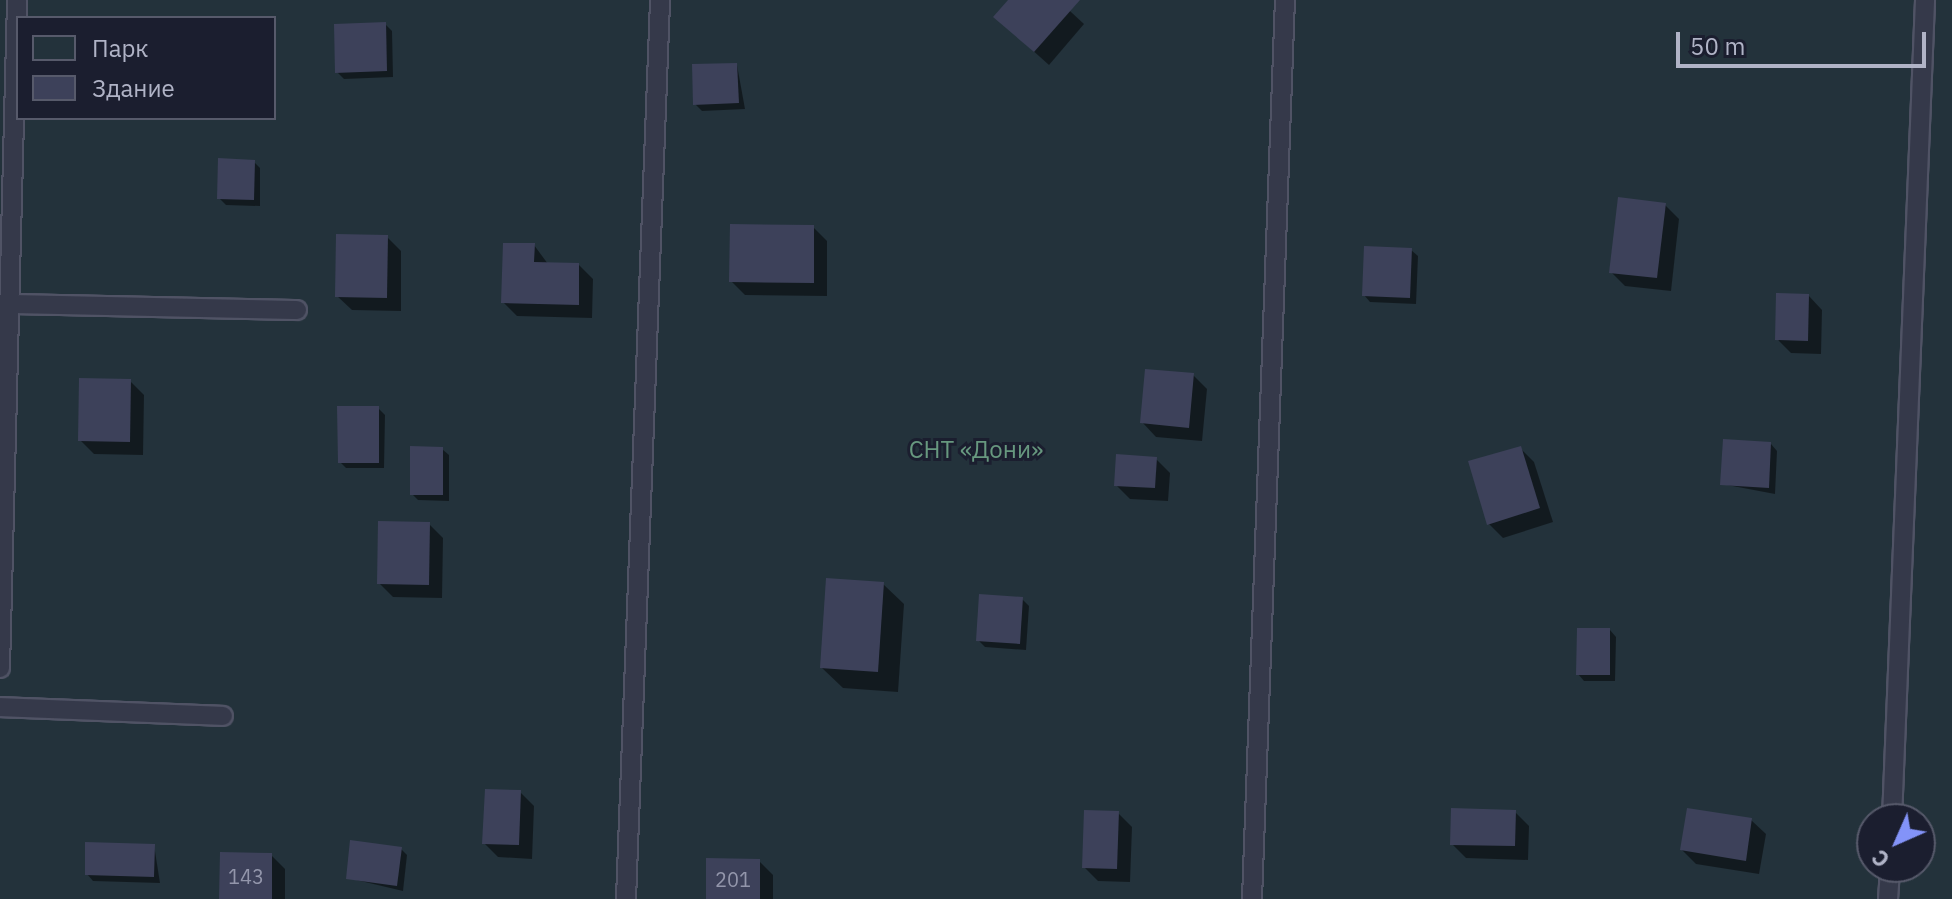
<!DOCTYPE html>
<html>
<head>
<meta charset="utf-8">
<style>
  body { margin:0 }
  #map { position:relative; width:1952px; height:899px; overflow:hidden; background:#22263a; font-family:"IBM Plex Sans",sans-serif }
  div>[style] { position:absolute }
  .green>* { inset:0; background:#23323b }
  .shadow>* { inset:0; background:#0007 }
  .building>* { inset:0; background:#3d415a }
  .roads { filter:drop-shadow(2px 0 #505365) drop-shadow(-2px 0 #505365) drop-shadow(0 2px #505365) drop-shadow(0 -2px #505365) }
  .service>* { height:18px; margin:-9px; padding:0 9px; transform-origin:9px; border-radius:9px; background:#35394a }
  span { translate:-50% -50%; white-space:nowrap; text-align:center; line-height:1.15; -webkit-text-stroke:6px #1b1e2f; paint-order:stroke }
  .number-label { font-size:20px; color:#9396ab }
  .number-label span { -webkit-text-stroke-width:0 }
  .park-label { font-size:24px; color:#67987f }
  .legend { position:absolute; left:16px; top:16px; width:260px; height:104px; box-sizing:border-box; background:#1b1e2f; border:2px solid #575a6b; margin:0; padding:10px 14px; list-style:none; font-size:24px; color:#b0b3c6 }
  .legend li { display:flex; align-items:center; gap:16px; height:40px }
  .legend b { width:40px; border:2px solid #575a6b }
  .north { position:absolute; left:1856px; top:803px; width:80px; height:80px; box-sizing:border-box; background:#1b1e2f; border:2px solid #575a6b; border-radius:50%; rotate:225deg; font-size:22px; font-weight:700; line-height:32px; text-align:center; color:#b0b3c6 }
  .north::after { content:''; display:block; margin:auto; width:28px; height:36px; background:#8393f8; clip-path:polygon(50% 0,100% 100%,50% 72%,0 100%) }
  .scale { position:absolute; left:1676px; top:32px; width:250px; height:36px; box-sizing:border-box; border:4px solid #b0b3c6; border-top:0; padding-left:10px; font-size:24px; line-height:28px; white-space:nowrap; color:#b0b3c6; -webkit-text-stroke:6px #1b1e2f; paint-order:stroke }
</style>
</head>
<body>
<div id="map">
  <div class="green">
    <div style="clip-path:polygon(evenodd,0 0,1952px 0,1952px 899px,0 899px,0 0,18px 18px,274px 18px,274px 118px,18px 118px,18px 18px,0 0,1872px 819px,1920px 819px,1920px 867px,1872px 867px,1872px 819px)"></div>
  </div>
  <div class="shadow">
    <div style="clip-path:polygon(1011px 0,1058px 0,1084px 24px,1049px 65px,1010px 30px)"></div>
    <div style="clip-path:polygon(385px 24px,392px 31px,393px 77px,344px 79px,337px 72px)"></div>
    <div style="clip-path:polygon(737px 65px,745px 109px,702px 111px,695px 104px)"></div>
    <div style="clip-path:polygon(254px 162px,260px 168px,260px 206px,226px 205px,219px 198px)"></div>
    <div style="clip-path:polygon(1665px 205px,1679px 219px,1671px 291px,1625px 286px,1611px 272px)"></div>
    <div style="clip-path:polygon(813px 227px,827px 241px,827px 296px,745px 295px,731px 281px)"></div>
    <div style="clip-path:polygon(387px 237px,401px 251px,401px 311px,352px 310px,337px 296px)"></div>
    <div style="clip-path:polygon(534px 245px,548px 264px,579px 265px,593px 279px,592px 318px,517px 316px,503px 302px)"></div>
    <div style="clip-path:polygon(1411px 250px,1418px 256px,1416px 304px,1370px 302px,1364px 295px)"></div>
    <div style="clip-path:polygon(1808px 295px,1822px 310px,1821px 354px,1791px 353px,1777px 339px)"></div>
    <div style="clip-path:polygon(1193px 375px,1207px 389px,1202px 441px,1156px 437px,1142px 422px)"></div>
    <div style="clip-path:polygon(130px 381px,144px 395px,143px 455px,94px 454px,80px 440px)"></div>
    <div style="clip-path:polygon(378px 408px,385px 415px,384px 468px,346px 468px,340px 462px)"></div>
    <div style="clip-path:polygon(1771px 444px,1777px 451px,1775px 494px,1722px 484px)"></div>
    <div style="clip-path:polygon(1520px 448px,1534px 462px,1553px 522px,1503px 538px,1489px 524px)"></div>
    <div style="clip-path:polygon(442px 449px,449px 455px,449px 501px,418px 500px,412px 494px)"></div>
    <div style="clip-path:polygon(1156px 459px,1170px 473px,1168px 501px,1130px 499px,1116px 485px)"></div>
    <div style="clip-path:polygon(429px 524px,443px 538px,442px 598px,393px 597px,379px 583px)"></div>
    <div style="clip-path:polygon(883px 584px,904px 604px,898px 692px,843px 688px,822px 668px)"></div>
    <div style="clip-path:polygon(1022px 599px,1029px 606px,1026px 650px,985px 647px,978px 640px)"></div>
    <div style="clip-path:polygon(1610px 630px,1616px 637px,1615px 681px,1584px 681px,1578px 674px)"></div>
    <div style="clip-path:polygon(520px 792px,534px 806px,532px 859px,498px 857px,484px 843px)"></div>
    <div style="clip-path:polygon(1515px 812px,1529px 826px,1528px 860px,1466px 858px,1452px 844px)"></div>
    <div style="clip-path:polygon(1118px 813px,1132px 827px,1130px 882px,1098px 881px,1084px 867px)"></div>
    <div style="clip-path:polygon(1751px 820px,1766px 834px,1759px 874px,1696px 864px,1682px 850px)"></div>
    <div style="clip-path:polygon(154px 845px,160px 883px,93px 881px,87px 874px)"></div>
    <div style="clip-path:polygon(401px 849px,407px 855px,403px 891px,348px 878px)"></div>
    <div style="clip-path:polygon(271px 855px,285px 869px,285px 899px,221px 899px)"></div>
    <div style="clip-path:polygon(759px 861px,773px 875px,773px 899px,708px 899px)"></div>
  </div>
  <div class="building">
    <div style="clip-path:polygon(1008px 0,1080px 0,1034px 52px,993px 17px)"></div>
    <div style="clip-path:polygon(386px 22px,387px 71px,335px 73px,334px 24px)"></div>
    <div style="clip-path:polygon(737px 63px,739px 103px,693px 105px,692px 64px)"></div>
    <div style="clip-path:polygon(218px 158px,255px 160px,254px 200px,217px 199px)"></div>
    <div style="clip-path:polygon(1618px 197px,1666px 203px,1657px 278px,1609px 273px)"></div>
    <div style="clip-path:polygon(730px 224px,814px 225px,814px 283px,729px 282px)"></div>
    <div style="clip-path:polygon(336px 234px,388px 235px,387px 298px,335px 297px)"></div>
    <div style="clip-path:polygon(503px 243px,535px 243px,534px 262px,579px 263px,579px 305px,501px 303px)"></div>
    <div style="clip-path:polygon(1364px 246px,1412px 248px,1410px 298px,1362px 296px)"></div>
    <div style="clip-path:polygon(1776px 293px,1809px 294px,1808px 341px,1775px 340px)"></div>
    <div style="clip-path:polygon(1145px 369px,1194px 373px,1189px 428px,1140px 423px)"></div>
    <div style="clip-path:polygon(79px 378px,131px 379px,130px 442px,78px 441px)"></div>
    <div style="clip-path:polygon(337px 406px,379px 406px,379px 463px,338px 463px)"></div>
    <div style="clip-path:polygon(1723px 439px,1771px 442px,1769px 488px,1720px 485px)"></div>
    <div style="clip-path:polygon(410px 446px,443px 447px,443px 495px,410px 495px)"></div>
    <div style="clip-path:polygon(1521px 446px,1540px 508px,1487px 525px,1468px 461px)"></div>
    <div style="clip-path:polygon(1116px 454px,1157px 457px,1155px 488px,1114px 486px)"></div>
    <div style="clip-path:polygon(378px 521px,430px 522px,429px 585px,377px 584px)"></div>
    <div style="clip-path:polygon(826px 578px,884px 582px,878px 672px,820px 668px)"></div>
    <div style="clip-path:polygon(979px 594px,1023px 597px,1020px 644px,976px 641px)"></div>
    <div style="clip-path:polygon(1577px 628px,1610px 628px,1610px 675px,1576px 675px)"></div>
    <div style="clip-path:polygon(485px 789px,521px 790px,519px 845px,482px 844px)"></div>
    <div style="clip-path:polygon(1451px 808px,1516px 810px,1515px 846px,1450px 845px)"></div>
    <div style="clip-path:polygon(1687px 808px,1752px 818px,1746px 861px,1680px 850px)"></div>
    <div style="clip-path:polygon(1084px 810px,1119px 811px,1117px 869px,1082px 868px)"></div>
    <div style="clip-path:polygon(350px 840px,402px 847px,397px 886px,346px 879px)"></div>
    <div style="clip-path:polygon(85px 842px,155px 844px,154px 877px,85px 875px)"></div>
    <div style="clip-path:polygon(220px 852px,272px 853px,272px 899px,219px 899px)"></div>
    <div style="clip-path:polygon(706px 858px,760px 859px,760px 899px,706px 899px)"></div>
  </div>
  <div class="roads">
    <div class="service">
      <div style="left:10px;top:304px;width:287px;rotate:1.2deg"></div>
      <div style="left:0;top:668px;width:668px;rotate:-88.54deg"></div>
      <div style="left:0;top:707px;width:223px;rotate:2.3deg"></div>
      <div style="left:1892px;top:819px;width:820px;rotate:-87.69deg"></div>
      <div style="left:626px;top:899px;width:900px;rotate:-87.83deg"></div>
      <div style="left:1252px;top:899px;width:900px;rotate:-87.9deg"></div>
      <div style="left:1888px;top:899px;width:32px;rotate:-86deg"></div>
    </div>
  </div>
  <div class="number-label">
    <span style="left:246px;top:876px">143</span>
    <span style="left:733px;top:879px">201</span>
  </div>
  <div class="park-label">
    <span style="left:976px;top:450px">СНТ «Дони»</span>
  </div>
  <ul class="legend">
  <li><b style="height:22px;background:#23323b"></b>Парк</li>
  <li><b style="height:22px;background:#3d415a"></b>Здание</li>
  </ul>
  <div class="north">С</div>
  <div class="scale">50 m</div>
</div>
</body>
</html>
